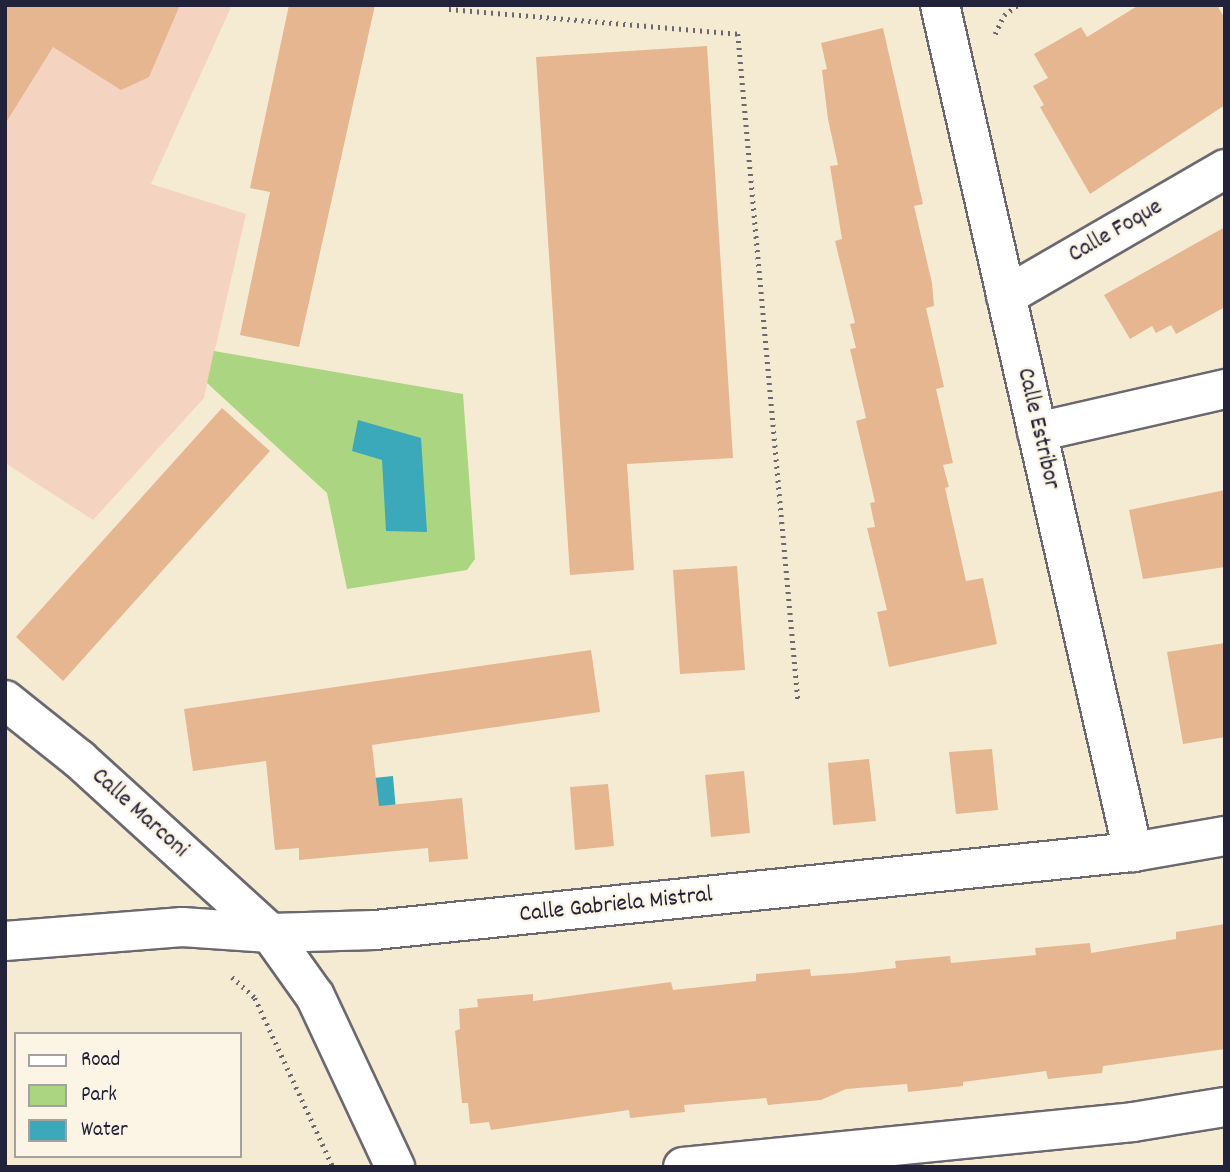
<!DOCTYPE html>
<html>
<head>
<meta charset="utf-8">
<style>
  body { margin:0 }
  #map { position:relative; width:1230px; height:1172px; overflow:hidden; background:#f5ebd3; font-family:Dekko,sans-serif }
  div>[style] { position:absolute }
  .built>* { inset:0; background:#f5d3c1 }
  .green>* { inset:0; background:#acd581 }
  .water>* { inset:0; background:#3ba9ba }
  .building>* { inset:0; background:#e5b690 }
  .path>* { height:4.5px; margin-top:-2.25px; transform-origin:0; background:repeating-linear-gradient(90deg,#6c6870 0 2px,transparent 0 7px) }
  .roads { filter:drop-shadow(2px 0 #6c6870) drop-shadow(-2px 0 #6c6870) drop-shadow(0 2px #6c6870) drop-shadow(0 -2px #6c6870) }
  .minor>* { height:38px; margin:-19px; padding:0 19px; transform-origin:19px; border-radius:19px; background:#fff }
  span { translate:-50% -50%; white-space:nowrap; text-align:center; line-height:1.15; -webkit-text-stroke:5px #fcf5e5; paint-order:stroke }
  .street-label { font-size:24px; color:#22223b }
  .frame { position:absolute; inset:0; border:7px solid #22223b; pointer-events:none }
  .legend { position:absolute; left:14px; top:1032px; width:228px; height:126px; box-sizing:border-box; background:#fcf5e5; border:2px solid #a5a1a1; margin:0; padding:9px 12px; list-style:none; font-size:21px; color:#22223b }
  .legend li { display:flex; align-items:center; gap:14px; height:35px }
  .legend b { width:35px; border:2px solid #a5a1a1 }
</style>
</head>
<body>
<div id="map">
  <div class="built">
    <div style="clip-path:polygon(5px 5px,232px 5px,151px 184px,246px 214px,204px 398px,93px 520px,5px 463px)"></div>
  </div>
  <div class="green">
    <div style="clip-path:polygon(214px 351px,463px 394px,475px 559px,467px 570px,347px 589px,327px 493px,207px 383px)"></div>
  </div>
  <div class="water">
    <div style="clip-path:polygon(358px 420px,421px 438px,427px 532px,386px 531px,382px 460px,352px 451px)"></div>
    <div style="clip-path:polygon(393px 776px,398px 834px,369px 836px,364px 779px)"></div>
  </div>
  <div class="building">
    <div style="clip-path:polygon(5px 5px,180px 5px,149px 77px,121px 90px,53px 47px,5px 124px)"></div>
    <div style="clip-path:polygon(289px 5px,375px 5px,299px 347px,240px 335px,270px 192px,250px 188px)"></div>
    <div style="clip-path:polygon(1139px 5px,1217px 5px,1225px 19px,1225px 105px,1090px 194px,1040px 107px,1044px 105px,1033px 86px,1048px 78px,1034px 54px,1081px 27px,1087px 37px)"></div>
    <div style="clip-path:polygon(883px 28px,923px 204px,914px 206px,932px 283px,934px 306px,926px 308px,944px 387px,936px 389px,953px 463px,943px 465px,949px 487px,945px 488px,966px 581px,983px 578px,997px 644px,889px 667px,877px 612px,887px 610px,867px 528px,875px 527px,870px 503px,875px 502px,856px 421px,866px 418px,850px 349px,856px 348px,850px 324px,855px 323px,835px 241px,842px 239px,830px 166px,838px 165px,828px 119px,822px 70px,827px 69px,821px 43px)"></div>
    <div style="clip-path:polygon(707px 46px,733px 458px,627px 464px,634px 570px,570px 575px,536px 57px)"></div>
    <div style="clip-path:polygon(1225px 227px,1225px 307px,1176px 334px,1171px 325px,1156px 333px,1152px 326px,1130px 339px,1104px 295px)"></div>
    <div style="clip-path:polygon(222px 408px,270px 451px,63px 681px,16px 637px)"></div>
    <div style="clip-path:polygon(1225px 490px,1225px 567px,1143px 579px,1129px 510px)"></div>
    <div style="clip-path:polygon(737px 566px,745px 670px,680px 674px,673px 570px)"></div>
    <div style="clip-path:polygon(1225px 643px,1225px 737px,1183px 744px,1167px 652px)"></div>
    <div style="clip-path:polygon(591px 650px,600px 712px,372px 745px,379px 806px,462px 798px,468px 859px,429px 862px,428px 848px,299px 860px,299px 848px,275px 850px,266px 761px,193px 771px,184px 709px)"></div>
    <div style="clip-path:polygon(992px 749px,998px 810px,956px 814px,949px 752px)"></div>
    <div style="clip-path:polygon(869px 759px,876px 821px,833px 825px,828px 763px)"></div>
    <div style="clip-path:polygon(744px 771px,750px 833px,711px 837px,705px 775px)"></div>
    <div style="clip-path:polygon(608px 784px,614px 846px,575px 850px,570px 787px)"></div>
    <div style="clip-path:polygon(1225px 924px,1225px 1049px,1103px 1066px,1102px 1073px,1048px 1079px,1046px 1071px,963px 1082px,963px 1086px,908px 1092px,907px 1084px,846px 1089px,821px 1100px,768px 1105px,766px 1098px,684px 1105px,685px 1112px,630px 1118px,629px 1110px,491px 1130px,489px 1122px,470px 1124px,468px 1103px,462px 1103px,455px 1031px,460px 1029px,459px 1009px,478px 1007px,477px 999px,533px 994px,533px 1001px,671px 982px,673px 990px,756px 981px,756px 974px,810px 969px,811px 976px,853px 973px,896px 968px,895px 961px,950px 956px,951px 963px,1036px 955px,1035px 948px,1090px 943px,1091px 953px,1176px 939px,1176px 932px)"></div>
  </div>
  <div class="path">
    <div style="left:449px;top:9px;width:290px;rotate:4.9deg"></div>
    <div style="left:738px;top:34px;width:669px;rotate:84.85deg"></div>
    <div style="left:995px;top:34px;width:21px;rotate:-65deg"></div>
    <div style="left:1004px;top:15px;width:17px;rotate:-36deg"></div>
    <div style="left:232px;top:977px;width:31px;rotate:42deg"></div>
    <div style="left:255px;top:998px;width:186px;rotate:65.2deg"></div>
  </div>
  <div class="roads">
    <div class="minor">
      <div style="left:940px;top:5px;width:869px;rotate:77.16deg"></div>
      <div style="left:1006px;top:296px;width:253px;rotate:-30.1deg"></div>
      <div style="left:1037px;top:432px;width:193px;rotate:-12.9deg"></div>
      <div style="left:5px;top:700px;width:95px;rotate:38.6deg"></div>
      <div style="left:79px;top:759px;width:258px;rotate:42.3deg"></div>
      <div style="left:270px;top:933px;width:77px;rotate:54.5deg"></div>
      <div style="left:315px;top:996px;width:189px;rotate:64.9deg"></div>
      <div style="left:5px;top:941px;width:178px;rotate:-4.5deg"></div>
      <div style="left:182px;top:927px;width:88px;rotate:3.9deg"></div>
      <div style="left:270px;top:933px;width:105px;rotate:-1.6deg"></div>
      <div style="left:375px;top:930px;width:762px;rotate:-5.88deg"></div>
      <div style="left:1133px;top:852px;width:93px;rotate:-9.9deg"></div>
      <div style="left:683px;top:1167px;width:452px;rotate:-5.7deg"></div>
      <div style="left:1133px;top:1122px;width:93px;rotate:-9.3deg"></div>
    </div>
  </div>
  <div class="street-label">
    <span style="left:1116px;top:232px;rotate:-30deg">Calle Foque</span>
    <span style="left:1037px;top:429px;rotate:77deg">Calle Estribor</span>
    <span style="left:139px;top:814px;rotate:42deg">Calle Marconi</span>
    <span style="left:616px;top:906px;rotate:-6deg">Calle Gabriela Mistral</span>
  </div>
  <div class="frame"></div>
  <ul class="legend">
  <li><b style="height:9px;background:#fff"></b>Road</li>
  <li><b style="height:19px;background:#acd581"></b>Park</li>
  <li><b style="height:19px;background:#3ba9ba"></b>Water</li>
  </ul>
</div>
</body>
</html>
